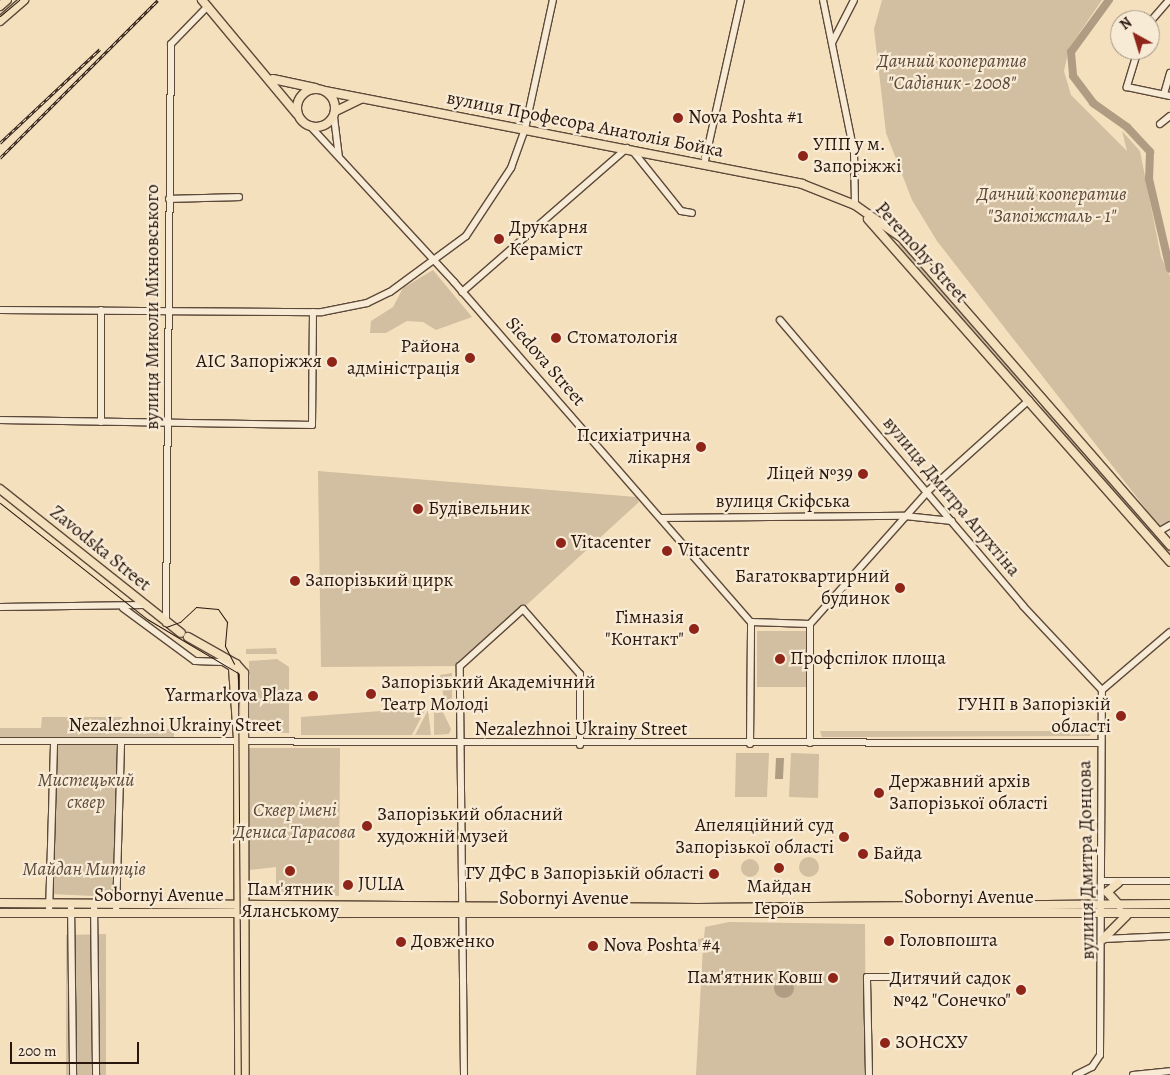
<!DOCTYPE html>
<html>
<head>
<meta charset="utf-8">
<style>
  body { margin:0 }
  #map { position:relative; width:1170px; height:1075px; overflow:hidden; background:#f5e0be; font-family:Alegreya,serif }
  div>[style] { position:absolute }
  .green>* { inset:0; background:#d2bea0 }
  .round { border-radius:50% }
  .water>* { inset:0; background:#b09c82 }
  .river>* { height:8px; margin:-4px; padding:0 4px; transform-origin:4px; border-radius:4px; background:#b09c82 }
  .roads { filter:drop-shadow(1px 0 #5c493a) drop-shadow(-1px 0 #5c493a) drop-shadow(0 1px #5c493a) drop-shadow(0 -1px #5c493a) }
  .minor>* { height:6px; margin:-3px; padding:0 3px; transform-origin:3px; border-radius:3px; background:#f8ebd5 }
  .major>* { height:8px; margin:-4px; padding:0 4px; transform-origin:4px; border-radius:4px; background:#f5e0be }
  .major>.ring { margin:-4px; padding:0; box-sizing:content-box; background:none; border:8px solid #f5e0be; border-radius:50% }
  .tram>* { height:1px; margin:-0.5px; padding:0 0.5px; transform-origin:0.5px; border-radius:0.5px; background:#29170e }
  .rail>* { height:3px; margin-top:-1.5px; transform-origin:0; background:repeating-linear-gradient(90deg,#f8ebd5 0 4px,#29170e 0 8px); box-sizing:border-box; border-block:1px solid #29170e }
  .dots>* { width:14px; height:14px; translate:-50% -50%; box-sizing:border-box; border:2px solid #f8ebd5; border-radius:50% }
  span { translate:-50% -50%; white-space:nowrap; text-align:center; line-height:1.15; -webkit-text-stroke:4.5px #f8ebd5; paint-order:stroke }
  .park-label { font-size:19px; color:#5c493a; font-style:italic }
  .poi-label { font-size:19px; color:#29170e }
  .left { translate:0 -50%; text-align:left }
  .right { translate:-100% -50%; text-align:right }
  .street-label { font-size:19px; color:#29170e }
  .north { position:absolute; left:1110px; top:10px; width:50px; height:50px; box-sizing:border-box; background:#f8ebd5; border:1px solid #a59685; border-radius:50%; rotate:321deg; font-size:14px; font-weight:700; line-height:20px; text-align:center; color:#29170e }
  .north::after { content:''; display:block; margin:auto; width:18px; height:22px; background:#8f2418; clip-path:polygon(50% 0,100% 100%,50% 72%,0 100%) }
  .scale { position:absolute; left:10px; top:1042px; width:129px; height:22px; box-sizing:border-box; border:2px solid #29170e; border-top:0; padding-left:6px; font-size:15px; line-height:18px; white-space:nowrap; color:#29170e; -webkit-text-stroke:4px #f8ebd5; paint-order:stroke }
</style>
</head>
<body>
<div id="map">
  <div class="green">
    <div style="clip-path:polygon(882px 0,1102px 0,1069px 48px,1064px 71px,1071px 95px,1127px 151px,1122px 131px,1140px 151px,1161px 257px,1170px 276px,1170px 520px,1160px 527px,937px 241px,912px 200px,886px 133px,874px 29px)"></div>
    <div style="clip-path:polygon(902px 242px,1027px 386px,1027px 388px,1023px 389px,898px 245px)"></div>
    <div style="clip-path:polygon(433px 270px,472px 317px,436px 330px,423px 322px,407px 321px,386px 333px,370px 333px,371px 321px,393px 307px,403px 288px)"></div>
    <div style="clip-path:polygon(1044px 404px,1170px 549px,1170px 557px,1040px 408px)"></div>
    <div style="clip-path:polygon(318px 471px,636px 497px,639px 502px,460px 666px,321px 667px)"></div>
    <div style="clip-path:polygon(757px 631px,806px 631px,806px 687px,757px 687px)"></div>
    <div style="clip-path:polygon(276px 648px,277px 654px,246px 654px,246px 649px)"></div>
    <div style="clip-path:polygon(277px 659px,289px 667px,289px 733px,250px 732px,249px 661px)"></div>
    <div style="clip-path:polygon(452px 673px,452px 705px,445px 706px,440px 675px)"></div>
    <div style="clip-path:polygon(421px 708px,425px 710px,412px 735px,301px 735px,301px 717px)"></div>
    <div style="clip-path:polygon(441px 708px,451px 729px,449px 734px,434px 735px,434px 710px)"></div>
    <div style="clip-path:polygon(428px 710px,431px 735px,415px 735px)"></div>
    <div style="clip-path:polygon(42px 717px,122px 717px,122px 729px,174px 729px,174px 739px,0 738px,0 728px,41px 728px)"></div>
    <div style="clip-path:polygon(820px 731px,1087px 731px,1091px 736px,847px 737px,822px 737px)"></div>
    <div style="clip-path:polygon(54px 741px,121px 741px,116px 897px,50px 894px)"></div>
    <div style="clip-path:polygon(249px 748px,340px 748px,339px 896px,276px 893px,276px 867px,249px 870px)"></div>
    <div style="clip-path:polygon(736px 753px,769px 753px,767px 797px,735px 797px)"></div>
    <div style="clip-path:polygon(791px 753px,819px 754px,818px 798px,789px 797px)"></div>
    <div class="round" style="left:799px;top:857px;width:20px;height:20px"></div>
    <div class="round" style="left:741px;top:859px;width:18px;height:18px"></div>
    <div style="clip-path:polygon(307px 915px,453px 916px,307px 919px)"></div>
    <div style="clip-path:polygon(729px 922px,865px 924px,866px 1075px,696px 1075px,703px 947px,698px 947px,698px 939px,704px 938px,705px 927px)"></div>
    <div style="clip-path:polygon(106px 934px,106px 1075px,66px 1075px,66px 935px)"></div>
  </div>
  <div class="water">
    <div style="clip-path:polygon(776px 758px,784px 758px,783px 779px,775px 779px)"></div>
    <div class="round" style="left:774px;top:978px;width:20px;height:20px"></div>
  </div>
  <div class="river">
    <div style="left:1109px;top:0;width:64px;rotate:126.2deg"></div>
    <div style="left:1071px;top:52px;width:24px;rotate:85deg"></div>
    <div style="left:1073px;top:76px;width:34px;rotate:53deg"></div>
    <div style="left:1093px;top:103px;width:42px;rotate:35.2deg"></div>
    <div style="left:1127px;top:127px;width:34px;rotate:47deg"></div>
    <div style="left:1150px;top:152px;width:27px;rotate:92deg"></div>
    <div style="left:1149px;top:179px;width:92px;rotate:76.9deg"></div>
  </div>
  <div class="roads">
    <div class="minor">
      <div style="left:823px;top:0;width:155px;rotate:78.5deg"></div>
      <div style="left:854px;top:152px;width:53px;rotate:88.9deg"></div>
      <div style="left:1150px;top:22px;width:29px;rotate:-49deg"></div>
      <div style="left:832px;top:43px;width:48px;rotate:-62.9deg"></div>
      <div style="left:1138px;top:50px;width:39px;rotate:107deg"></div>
      <div style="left:1127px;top:87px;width:44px;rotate:11.8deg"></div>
      <div style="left:1164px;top:94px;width:22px;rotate:-74deg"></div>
      <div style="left:334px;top:117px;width:39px;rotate:83deg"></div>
      <div style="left:1160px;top:124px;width:13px;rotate:-39deg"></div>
      <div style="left:311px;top:127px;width:211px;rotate:47.3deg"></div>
      <div style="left:454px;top:282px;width:451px;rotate:48.9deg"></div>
      <div style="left:632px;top:150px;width:78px;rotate:51.2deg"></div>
      <div style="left:681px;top:211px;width:11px;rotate:10deg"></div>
      <div style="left:704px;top:165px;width:169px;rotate:-77.4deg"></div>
      <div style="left:169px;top:199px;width:70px;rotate:-1.6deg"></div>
      <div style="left:462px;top:292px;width:219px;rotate:-41.1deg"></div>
      <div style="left:0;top:310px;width:322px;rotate:0.4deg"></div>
      <div style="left:322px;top:312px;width:46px;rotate:-11.3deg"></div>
      <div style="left:367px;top:303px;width:25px;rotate:-26deg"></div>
      <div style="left:390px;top:292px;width:94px;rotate:-36.4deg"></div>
      <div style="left:466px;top:236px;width:82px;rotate:-56.5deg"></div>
      <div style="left:511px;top:168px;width:41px;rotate:-70.3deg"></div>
      <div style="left:525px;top:129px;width:132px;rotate:-77.8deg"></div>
      <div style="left:101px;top:310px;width:112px;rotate:90deg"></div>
      <div style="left:780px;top:320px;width:375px;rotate:49.6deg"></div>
      <div style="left:1023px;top:606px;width:115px;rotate:46.8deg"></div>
      <div style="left:0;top:420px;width:312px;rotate:0.9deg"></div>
      <div style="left:312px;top:425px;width:113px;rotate:-89.5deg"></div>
      <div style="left:661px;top:518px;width:244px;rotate:-0.5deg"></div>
      <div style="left:905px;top:516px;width:47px;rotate:6.1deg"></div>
      <div style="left:1158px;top:532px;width:14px;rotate:-30deg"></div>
      <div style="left:0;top:607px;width:144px;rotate:-0.8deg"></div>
      <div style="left:123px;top:608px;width:89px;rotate:36.4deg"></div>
      <div style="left:195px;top:661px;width:28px;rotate:2deg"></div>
      <div style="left:223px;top:662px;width:12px;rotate:31deg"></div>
      <div style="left:751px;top:622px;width:59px;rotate:1.9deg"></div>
      <div style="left:810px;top:624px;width:119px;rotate:90deg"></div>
      <div style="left:166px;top:623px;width:579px;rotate:-89.51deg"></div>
      <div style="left:171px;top:44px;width:53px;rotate:-45.8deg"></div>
      <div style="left:810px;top:624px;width:178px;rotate:-48.4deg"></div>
      <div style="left:928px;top:491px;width:136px;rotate:-42deg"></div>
      <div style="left:0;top:741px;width:1101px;rotate:0.1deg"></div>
      <div style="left:750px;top:744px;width:122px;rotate:-89.5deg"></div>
      <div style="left:1101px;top:881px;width:69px"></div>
      <div style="left:71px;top:903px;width:172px;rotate:89.3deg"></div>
      <div style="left:94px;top:904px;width:171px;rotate:89.3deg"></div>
      <div style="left:49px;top:913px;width:172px;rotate:-88.3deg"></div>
      <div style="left:116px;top:913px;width:172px;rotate:-88.3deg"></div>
      <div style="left:1103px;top:939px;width:67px;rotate:-2.6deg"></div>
      <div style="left:464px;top:1075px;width:409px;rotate:-90.6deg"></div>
      <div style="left:460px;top:666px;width:85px;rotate:-42.1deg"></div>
      <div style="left:523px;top:609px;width:86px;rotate:48.8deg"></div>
      <div style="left:580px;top:674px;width:71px;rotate:90deg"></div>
      <div style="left:869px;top:1075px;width:98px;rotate:-91.2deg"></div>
      <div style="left:867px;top:977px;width:34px"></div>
      <div style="left:1076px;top:1075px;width:18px;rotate:-27deg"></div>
      <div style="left:1092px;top:1067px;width:14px;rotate:-56deg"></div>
      <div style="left:1100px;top:1055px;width:365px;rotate:-89.7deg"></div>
      <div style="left:1102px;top:690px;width:89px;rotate:-40.5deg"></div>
      <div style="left:1133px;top:1075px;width:37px;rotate:-6deg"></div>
    </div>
    <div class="major">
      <div style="left:202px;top:0;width:148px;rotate:50.2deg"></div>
      <div style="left:0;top:6px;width:9px;rotate:-41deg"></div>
      <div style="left:0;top:21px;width:32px;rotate:-41deg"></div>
      <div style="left:273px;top:79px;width:43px;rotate:12.1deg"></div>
      <div class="ring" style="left:297px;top:89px;width:30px;height:30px"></div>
      <div style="left:325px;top:91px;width:486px;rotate:11deg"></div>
      <div style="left:802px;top:184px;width:57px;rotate:21.6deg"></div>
      <div style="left:855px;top:205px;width:57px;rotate:35.1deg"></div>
      <div style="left:902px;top:238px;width:408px;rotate:48.9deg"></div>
      <div style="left:336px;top:111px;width:28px;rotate:-26deg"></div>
      <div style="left:868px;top:219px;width:457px;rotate:48.6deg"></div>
      <div style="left:0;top:489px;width:231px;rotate:38.5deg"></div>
      <div style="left:188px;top:637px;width:55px;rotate:29.4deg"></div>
      <div style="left:236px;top:664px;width:12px;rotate:48deg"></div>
      <div style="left:244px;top:673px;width:402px;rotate:89.9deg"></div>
      <div style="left:236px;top:664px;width:5px;rotate:127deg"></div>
      <div style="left:233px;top:668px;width:72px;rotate:86deg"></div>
      <div style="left:238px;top:740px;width:335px;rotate:89.8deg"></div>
      <div style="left:1118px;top:883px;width:14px;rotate:141deg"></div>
      <div style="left:1107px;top:892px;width:19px;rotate:47deg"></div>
      <div style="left:0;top:903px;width:698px;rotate:0.41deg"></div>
      <div style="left:698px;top:908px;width:472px;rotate:-0.5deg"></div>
      <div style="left:0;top:913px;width:1170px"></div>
      <div style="left:1103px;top:939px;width:33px;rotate:-45deg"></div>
    </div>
  </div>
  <div class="tram">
    <div style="left:0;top:16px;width:25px;rotate:-40deg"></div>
    <div style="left:0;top:503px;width:187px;rotate:38.3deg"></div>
    <div style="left:147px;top:619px;width:106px;rotate:30.7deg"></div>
    <div style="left:238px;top:673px;width:402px;rotate:89.6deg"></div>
    <div style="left:166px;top:627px;width:15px;rotate:-20deg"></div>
    <div style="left:180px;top:622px;width:22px;rotate:-43deg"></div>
    <div style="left:196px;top:607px;width:22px;rotate:5deg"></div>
    <div style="left:218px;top:609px;width:16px;rotate:55deg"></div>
    <div style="left:227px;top:622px;width:24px;rotate:95deg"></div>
    <div style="left:225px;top:646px;width:20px;rotate:63deg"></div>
  </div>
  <div class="rail">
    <div style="left:0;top:143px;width:137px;rotate:-43.2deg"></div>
    <div style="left:0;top:158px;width:223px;rotate:-45deg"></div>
  </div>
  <div class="dots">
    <div style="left:678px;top:118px;background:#8f2418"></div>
    <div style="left:803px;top:156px;background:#8f2418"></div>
    <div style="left:499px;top:239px;background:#8f2418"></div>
    <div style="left:556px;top:338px;background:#8f2418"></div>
    <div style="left:470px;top:358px;background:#8f2418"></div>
    <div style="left:332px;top:362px;background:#8f2418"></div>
    <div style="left:701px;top:447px;background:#8f2418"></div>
    <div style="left:863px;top:474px;background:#8f2418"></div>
    <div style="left:418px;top:509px;background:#8f2418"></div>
    <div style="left:561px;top:543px;background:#8f2418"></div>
    <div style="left:667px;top:551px;background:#8f2418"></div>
    <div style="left:295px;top:581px;background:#8f2418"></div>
    <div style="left:900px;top:588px;background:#8f2418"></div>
    <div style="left:694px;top:629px;background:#8f2418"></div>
    <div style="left:780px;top:659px;background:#8f2418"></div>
    <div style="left:371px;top:694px;background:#8f2418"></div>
    <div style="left:313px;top:696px;background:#8f2418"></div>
    <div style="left:1121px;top:716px;background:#8f2418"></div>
    <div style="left:879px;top:793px;background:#8f2418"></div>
    <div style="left:367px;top:826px;background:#8f2418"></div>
    <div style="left:844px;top:837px;background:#8f2418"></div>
    <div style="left:863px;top:854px;background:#8f2418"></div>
    <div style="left:779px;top:868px;background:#8f2418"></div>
    <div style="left:290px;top:871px;background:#8f2418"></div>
    <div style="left:714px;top:874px;background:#8f2418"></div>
    <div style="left:348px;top:885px;background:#8f2418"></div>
    <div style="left:889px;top:941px;background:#8f2418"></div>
    <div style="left:401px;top:942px;background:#8f2418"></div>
    <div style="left:593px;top:946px;background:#8f2418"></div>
    <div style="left:833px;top:978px;background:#8f2418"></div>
    <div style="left:1021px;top:990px;background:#8f2418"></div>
    <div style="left:885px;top:1043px;background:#8f2418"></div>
  </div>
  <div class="park-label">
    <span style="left:952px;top:73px">Дачний кооператив<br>"Садівник - 2008"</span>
    <span style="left:1052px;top:206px">Дачний кооператив<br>"Запоіжсталь - 1"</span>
    <span style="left:86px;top:792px">Мистецький<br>сквер</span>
    <span style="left:295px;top:822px">Сквер імені<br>Дениса Тарасова</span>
    <span style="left:84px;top:870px">Майдан Митців</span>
  </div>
  <div class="poi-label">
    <span class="left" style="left:688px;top:118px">Nova Poshta #1</span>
    <span class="left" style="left:813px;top:156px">УПП у м.<br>Запоріжжі</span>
    <span class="left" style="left:509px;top:239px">Друкарня<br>Кераміст</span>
    <span class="left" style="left:567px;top:338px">Стоматологія</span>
    <span class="right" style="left:460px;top:358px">Района<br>адміністрація</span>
    <span class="right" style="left:322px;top:362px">АІС Запоріжжя</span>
    <span class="right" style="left:691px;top:447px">Психіатрична<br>лікарня</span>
    <span class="right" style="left:853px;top:474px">Ліцей №39</span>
    <span class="left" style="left:428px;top:509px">Будівельник</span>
    <span class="left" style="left:571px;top:543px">Vitacenter</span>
    <span class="left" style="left:678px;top:551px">Vitacentr</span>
    <span class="right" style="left:890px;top:588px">Багатоквартирний<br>будинок</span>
    <span class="left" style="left:305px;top:581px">Запорізький цирк</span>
    <span class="right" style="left:684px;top:629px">Гімназія<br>"Контакт"</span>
    <span class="left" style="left:790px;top:659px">Профспілок площа</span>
    <span class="left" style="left:381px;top:694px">Запорізький Академічний<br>Театр Молоді</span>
    <span class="right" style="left:303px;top:696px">Yarmarkova Plaza</span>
    <span class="right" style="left:1111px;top:716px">ГУНП в Запорізкій<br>області</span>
    <span class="left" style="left:889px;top:793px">Державний архів<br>Запорізької області</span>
    <span class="left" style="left:377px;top:826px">Запорізький обласний<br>художній музей</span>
    <span class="right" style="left:834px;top:837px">Апеляційний суд<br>Запорізької області</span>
    <span class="left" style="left:873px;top:854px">Байда</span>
    <span class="right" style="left:704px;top:874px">ГУ ДФС в Запорізькій області</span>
    <span class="left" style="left:358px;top:885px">JULIA</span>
    <span style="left:779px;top:898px">Майдан<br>Героїв</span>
    <span style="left:290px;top:901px">Пам'ятник<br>Яланському</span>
    <span class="left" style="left:899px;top:941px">Головпошта</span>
    <span class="left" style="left:411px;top:942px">Довженко</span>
    <span class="left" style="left:603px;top:946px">Nova Poshta #4</span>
    <span class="right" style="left:823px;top:978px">Пам'ятник Ковш</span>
    <span class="right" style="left:1011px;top:990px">Дитячий садок<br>№42 "Сонечко"</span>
    <span class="left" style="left:895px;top:1043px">ЗОНСХУ</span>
  </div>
  <div class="street-label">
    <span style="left:585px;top:125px;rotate:11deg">вулиця Професора Анатолія Бойка</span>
    <span style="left:921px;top:253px;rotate:48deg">Peremohy Street</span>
    <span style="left:153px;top:307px;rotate:-90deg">вулиця Миколи Міхновського</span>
    <span style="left:545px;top:362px;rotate:49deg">Siedova Street</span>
    <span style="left:951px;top:497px;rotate:50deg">вулиця Дмитра Апухтіна</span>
    <span style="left:783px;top:502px">вулиця Скіфська</span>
    <span style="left:100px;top:549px;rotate:39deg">Zavodska Street</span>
    <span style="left:175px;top:726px">Nezalezhnoi Ukrainy Street</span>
    <span style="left:581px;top:730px">Nezalezhnoi Ukrainy Street</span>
    <span style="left:1087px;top:860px;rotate:-91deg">вулиця Дмитра Донцова</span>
    <span style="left:159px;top:896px">Sobornyi Avenue</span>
    <span style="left:969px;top:898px">Sobornyi Avenue</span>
    <span style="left:564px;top:899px">Sobornyi Avenue</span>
  </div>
  <div class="north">N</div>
  <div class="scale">200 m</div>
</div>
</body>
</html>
